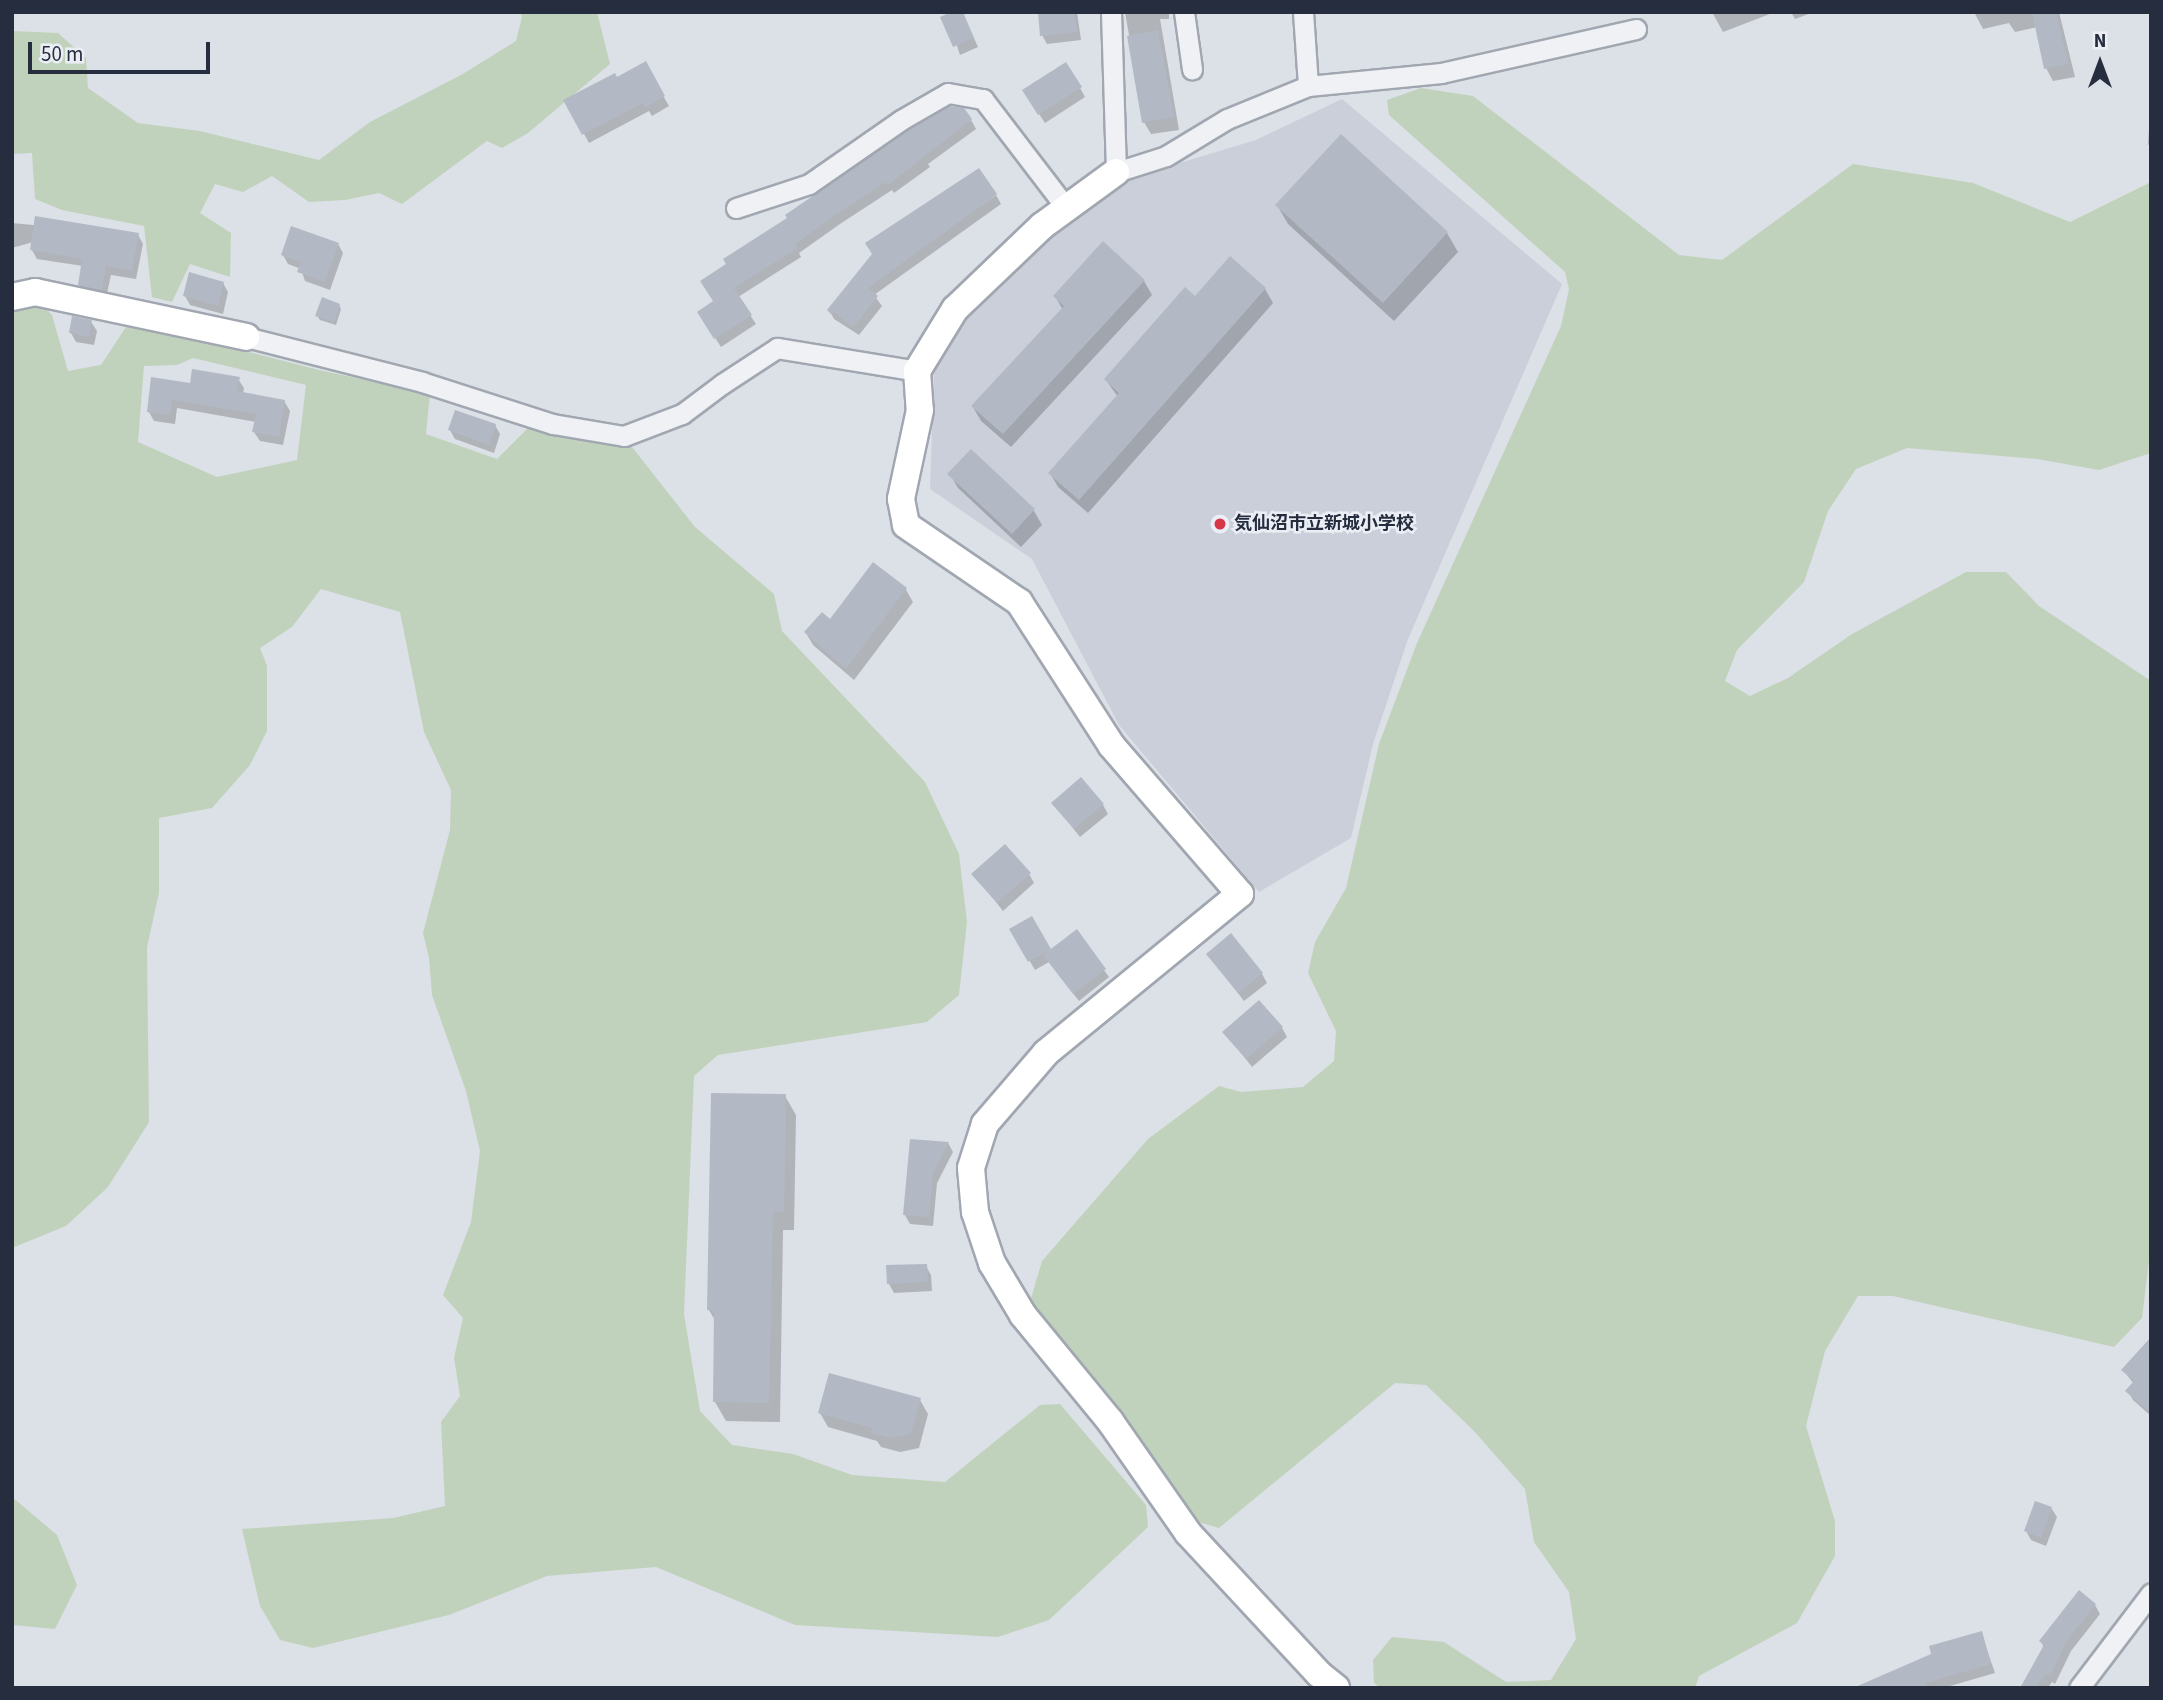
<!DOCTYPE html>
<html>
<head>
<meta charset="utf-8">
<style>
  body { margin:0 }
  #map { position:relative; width:2163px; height:1700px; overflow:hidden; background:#dce0e7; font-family:"Source Sans 3","Noto Sans JP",sans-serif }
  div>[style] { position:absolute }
  .built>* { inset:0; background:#cacfd9 }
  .green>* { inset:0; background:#c1d2bc }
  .shadow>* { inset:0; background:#0003 }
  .building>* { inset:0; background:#b3b9c4 }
  .roads { filter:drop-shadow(2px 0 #a1a7b1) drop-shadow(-2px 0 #a1a7b1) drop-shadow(0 2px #a1a7b1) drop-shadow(0 -2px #a1a7b1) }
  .street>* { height:19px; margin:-9.5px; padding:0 9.5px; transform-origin:9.5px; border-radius:9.5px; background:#eff1f5 }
  .secondary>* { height:26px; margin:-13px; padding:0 13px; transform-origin:13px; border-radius:13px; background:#fff }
  .dots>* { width:19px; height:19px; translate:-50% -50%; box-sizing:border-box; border:4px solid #ebeff5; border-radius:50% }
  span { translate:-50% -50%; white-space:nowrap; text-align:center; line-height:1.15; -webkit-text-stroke:5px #ebeff5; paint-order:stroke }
  .poi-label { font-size:18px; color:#252d3e; font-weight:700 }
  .left { translate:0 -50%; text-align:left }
  .frame { position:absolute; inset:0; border:14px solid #252d3e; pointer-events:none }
  .north { position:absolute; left:2065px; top:28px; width:70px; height:70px; -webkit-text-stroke:5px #ebeff5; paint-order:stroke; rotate:0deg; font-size:19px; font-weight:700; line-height:28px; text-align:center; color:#252d3e }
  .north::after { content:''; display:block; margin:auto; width:24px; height:32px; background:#252d3e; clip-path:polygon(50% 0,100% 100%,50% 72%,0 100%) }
  .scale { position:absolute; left:28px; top:42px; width:182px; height:32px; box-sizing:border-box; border:4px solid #252d3e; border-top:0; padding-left:9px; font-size:21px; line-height:24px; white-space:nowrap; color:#252d3e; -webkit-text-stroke:5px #ebeff5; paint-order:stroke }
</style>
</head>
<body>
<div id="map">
  <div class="built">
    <div style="clip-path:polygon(1342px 99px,1562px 284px,1408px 639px,1373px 744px,1351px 838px,1259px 892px,1119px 725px,1032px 559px,930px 489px,934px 372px,956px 324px,1038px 240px,1133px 177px,1256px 140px)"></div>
  </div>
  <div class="green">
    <div style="clip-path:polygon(520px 12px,597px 12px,610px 64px,528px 133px,502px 148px,487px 141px,402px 204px,379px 193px,345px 200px,309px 202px,272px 176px,243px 192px,215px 184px,200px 213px,231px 233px,230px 277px,190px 264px,172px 302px,152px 297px,144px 226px,62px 210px,35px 199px,32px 153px,12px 154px,12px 31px,58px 33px,86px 58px,88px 88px,138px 123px,200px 131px,319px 160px,370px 122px,461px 75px,516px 41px,522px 17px)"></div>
    <div style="clip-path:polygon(1421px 88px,1473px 96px,1679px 255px,1722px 260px,1853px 164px,1973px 183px,2070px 222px,2151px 182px,2151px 453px,2099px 470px,2037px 459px,1907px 448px,1856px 469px,1828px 511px,1804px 582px,1737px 650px,1725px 681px,1750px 696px,1788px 678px,1852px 634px,1966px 572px,2006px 572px,2039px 606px,2151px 681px,2151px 1244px,2142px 1318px,2114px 1347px,1893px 1296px,1858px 1296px,1825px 1351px,1806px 1426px,1835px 1521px,1835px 1556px,1797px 1623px,1699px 1676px,1695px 1688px,1381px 1688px,1374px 1683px,1373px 1660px,1392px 1637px,1444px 1642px,1506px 1682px,1551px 1680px,1576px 1639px,1569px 1592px,1534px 1542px,1525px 1489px,1473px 1430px,1426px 1385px,1395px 1383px,1219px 1528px,1195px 1521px,1030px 1302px,1042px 1261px,1148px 1139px,1219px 1086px,1241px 1092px,1303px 1087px,1334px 1061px,1336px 1031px,1308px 973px,1315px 942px,1346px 888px,1379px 744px,1417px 643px,1561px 326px,1569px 289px,1565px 272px,1389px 115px,1387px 100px)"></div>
    <div style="clip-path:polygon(evenodd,12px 282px,18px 282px,52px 315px,68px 371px,101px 365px,126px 327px,190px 337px,319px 370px,430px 394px,426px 434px,497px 459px,529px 427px,632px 447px,695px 527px,774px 594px,782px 631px,925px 782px,959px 854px,967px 922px,959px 995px,927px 1022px,718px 1055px,694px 1076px,684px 1314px,700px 1411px,732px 1445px,793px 1454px,852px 1475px,945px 1482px,1040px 1405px,1060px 1404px,1146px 1505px,1148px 1527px,1049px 1620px,998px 1637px,795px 1625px,656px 1567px,547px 1576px,449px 1615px,313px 1648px,280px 1640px,260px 1606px,242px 1529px,393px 1518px,445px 1506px,441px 1422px,460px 1396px,454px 1358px,463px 1318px,443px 1295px,471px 1222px,480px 1151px,466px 1091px,432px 995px,429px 958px,423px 933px,450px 830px,451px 790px,424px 732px,400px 612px,321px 589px,292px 627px,260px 648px,267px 666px,267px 731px,250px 765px,212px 808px,159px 818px,159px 893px,147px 947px,149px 1122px,108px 1187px,66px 1226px,12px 1248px,12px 282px,193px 358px,306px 385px,297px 460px,217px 477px,138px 442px,144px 366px,177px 365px,193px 358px)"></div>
    <div style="clip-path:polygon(12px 1497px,57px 1535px,77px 1585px,55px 1629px,12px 1625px)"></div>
  </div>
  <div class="shadow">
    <div style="clip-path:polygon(946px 12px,962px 12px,978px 47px,960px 55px)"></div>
    <div style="clip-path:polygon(1039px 12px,1077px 12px,1081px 40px,1047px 44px,1042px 35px)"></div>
    <div style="clip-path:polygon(1125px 12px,1169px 12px,1169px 19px,1160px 19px,1179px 130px,1151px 134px,1144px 122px)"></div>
    <div style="clip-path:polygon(1712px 12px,1775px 12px,1723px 32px)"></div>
    <div style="clip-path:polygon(1791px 12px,1814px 12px,1795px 19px)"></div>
    <div style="clip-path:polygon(1974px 12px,2059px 12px,2075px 77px,2053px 81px,2046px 68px,2037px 27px,2015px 32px,2009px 23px,1983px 29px)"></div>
    <div style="clip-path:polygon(645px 64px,669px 106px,652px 116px,649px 111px,589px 143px,566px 101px)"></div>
    <div style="clip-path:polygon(1080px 88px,1085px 97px,1045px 123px,1030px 100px)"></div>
    <div style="clip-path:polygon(2150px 115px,2151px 115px,2151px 148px,2148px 144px)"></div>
    <div style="clip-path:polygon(971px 120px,976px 129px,928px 164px,930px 167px,894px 193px,892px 190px,840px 224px,799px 253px,801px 257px,738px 297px,756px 324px,721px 347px,704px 321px,715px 302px,703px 281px)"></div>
    <div style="clip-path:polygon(996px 195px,1001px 204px,874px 295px,882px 306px,859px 335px,834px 319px,829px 310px)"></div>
    <div style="clip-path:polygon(1277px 205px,1447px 233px,1458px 252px,1394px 321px,1288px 224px)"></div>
    <div style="clip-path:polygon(12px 223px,138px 235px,143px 244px,136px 279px,111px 275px,106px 298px,85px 294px,79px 285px,83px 266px,37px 259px,32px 250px,33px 242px,12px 248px)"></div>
    <div style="clip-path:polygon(338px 244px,343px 253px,330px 290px,305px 281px,301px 269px,288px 264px,283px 255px)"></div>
    <div style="clip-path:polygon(1230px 259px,1265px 289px,1273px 303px,1088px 513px,1058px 487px,1050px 473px,1118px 397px,1106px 380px,1195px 298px)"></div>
    <div style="clip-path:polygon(1144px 281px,1152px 295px,1011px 447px,981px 421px,973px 407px,1063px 310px,1055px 296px)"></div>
    <div style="clip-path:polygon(223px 283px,228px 292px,223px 314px,190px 305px,185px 296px)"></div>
    <div style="clip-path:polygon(339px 305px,341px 309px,336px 325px,320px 320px,317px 316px)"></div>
    <div style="clip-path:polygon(91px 322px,97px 331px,94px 345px,76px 342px,71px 333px)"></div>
    <div style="clip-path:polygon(238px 379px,244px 388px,243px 394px,284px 401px,290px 411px,283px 445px,260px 441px,254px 432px,256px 422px,177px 408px,175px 424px,154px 421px,149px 412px,191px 385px)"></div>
    <div style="clip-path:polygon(495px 425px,500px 434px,494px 453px,455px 439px,450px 430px)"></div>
    <div style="clip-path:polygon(971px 452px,1034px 511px,1042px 525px,1021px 547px,958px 488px,950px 474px)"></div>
    <div style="clip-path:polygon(873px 565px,906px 590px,913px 602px,854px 680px,813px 645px,806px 633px,830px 621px)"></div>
    <div style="clip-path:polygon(1053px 803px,1103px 805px,1108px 814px,1080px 837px)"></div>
    <div style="clip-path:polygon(974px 874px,1029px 874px,1034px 883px,1003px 911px)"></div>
    <div style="clip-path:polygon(1032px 919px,1050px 952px,1076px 932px,1109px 977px,1079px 1001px,1049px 962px,1035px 970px,1012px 930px)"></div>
    <div style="clip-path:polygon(1208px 954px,1262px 974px,1267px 983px,1244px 1001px)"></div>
    <div style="clip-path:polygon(1282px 1028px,1287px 1037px,1252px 1067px,1225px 1032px)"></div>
    <div style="clip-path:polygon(785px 1096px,796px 1115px,794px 1230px,783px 1230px,780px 1422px,726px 1421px,715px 1402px,716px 1322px,709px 1310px)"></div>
    <div style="clip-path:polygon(912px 1140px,948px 1143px,953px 1152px,937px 1183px,933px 1226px,910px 1224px,905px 1215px)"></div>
    <div style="clip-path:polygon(926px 1266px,931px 1275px,932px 1291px,894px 1293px,889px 1284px)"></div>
    <div style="clip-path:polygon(2151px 1339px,2151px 1416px,2133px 1400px,2128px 1391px,2134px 1384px,2123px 1370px)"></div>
    <div style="clip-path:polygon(920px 1400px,928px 1414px,919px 1448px,900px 1452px,881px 1447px,877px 1441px,828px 1427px,820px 1413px)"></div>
    <div style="clip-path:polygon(2051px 1508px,2057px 1517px,2046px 1546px,2031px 1540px,2026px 1531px)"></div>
    <div style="clip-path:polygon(2095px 1605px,2100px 1614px,2071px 1651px,2055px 1684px,2052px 1682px,2048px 1688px,2022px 1687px,2044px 1648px,2041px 1641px)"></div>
    <div style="clip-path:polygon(1981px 1633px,1995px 1673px,1943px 1688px,1873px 1688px)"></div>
  </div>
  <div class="building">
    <div style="clip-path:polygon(951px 12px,963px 12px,974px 38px,953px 47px,940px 17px)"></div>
    <div style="clip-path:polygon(1038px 12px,1074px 12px,1077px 32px,1040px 36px)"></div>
    <div style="clip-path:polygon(2032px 12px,2056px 12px,2068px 64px,2044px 69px)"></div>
    <div style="clip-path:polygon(1158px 30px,1174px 117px,1142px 123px,1127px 36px)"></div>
    <div style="clip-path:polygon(646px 61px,665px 96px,645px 108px,643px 103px,582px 135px,563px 100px,615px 73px,617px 77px)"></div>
    <div style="clip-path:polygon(1066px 62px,1082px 87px,1038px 115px,1022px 90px)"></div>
    <div style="clip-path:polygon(950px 106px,964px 108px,972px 119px,888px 185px,886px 182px,835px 215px,795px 244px,798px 248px,734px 288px,752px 315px,714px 339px,697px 312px,713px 301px,700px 281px,726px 264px,723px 259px,787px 218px,785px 215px,907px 131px)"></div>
    <div style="clip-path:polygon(1341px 134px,1448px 232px,1383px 303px,1275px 205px)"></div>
    <div style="clip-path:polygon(979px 168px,997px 194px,868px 288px,878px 296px,853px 327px,834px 312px,831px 314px,827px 310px,872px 254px,865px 243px)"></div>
    <div style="clip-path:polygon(35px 216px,139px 233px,132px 271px,106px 266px,102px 290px,78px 285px,82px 259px,30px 250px)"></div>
    <div style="clip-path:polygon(291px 226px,339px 243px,325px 282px,297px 272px,301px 262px,281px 255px)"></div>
    <div style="clip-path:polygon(1103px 241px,1145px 280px,1003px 434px,971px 406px,1064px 306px,1053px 296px)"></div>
    <div style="clip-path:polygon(1230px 256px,1266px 288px,1079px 500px,1048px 473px,1119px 393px,1104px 379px,1185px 287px,1195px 296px)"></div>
    <div style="clip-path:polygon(189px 272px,224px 282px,218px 306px,183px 296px)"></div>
    <div style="clip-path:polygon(322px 297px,340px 304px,334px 322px,315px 316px)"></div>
    <div style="clip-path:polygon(72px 316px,92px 320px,89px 337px,69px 333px)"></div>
    <div style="clip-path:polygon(192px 369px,240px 377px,237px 391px,285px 400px,279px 437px,252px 432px,256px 414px,172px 400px,170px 415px,147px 412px,151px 377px,190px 383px)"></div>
    <div style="clip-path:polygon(455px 410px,496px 424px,489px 445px,448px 430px)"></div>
    <div style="clip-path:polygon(971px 449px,1035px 509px,1012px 534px,947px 474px)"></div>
    <div style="clip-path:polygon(873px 562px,907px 588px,846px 669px,804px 632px,822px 612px,830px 619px)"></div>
    <div style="clip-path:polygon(1081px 777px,1104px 804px,1074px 829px,1051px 803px)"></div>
    <div style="clip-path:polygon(1005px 844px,1031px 873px,997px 903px,971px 874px)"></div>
    <div style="clip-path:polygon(1032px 916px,1051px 949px,1028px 962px,1009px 929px)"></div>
    <div style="clip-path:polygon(1077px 929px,1106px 969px,1073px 994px,1043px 955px)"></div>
    <div style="clip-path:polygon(1231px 933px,1263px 973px,1238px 993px,1206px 954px)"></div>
    <div style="clip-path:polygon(1259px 1000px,1283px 1027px,1246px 1059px,1222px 1032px)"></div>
    <div style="clip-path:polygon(711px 1093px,786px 1094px,784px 1212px,773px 1211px,769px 1403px,713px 1402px,714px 1311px,707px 1310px)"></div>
    <div style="clip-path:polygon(910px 1139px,949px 1142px,933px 1173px,929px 1217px,903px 1215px)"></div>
    <div style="clip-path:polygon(927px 1264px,928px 1282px,887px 1284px,886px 1265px)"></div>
    <div style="clip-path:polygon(2151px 1337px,2151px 1413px,2125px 1391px,2134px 1381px,2121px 1370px)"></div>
    <div style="clip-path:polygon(829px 1373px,921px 1398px,911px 1434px,891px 1438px,871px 1433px,872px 1428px,818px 1413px)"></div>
    <div style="clip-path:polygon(2035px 1501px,2052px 1507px,2041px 1538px,2024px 1531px)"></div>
    <div style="clip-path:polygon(2079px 1590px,2096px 1604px,2066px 1642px,2050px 1676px,2046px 1674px,2036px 1688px,2020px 1688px,2044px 1645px,2039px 1641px)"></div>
    <div style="clip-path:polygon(1982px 1631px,1991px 1664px,1926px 1683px,1928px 1688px,1853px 1688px,1931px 1654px,1929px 1646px)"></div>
  </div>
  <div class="roads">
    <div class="street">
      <div style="left:1111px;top:12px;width:160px;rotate:88.2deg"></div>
      <div style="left:1116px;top:172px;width:52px;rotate:-17.7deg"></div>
      <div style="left:1166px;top:156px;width:71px;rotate:-31.2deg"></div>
      <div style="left:1227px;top:119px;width:87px;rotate:-22.2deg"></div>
      <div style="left:1308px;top:86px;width:134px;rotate:-5.6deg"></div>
      <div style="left:1441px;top:73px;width:200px;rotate:-12.7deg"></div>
      <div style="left:1184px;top:12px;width:58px;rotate:82deg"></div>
      <div style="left:1303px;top:12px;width:74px;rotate:86.1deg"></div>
      <div style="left:736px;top:208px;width:77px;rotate:-18.2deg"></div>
      <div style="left:809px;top:184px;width:112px;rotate:-34.8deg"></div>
      <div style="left:901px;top:120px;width:54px;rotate:-29.9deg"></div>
      <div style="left:948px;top:93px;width:36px;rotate:10deg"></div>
      <div style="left:983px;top:99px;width:138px;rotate:52.6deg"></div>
      <div style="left:246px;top:337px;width:182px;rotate:14.3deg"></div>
      <div style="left:422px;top:382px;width:138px;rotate:17.8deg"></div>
      <div style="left:553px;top:424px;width:72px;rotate:9.6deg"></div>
      <div style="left:624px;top:436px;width:62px;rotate:-20.8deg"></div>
      <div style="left:682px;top:414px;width:50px;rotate:-36.9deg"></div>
      <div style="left:722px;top:384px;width:66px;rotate:-33.2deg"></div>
      <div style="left:777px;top:348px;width:142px;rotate:9.3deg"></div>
      <div style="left:2079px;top:1688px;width:119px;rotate:-52.8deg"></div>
    </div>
    <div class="secondary">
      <div style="left:1116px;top:172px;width:92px;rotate:143.9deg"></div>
      <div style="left:1042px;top:226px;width:120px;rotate:136.3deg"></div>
      <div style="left:955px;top:309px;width:73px;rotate:121.5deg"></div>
      <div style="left:917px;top:371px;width:39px;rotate:86deg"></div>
      <div style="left:920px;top:410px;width:91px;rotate:102.1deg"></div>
      <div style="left:901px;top:499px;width:26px;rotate:79deg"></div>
      <div style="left:906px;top:525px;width:137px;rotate:34.3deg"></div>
      <div style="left:1019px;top:602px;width:170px;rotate:57.2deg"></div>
      <div style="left:1111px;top:745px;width:197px;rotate:49.1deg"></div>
      <div style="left:1240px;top:894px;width:251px;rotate:140.7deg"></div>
      <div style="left:1046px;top:1053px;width:94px;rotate:130.7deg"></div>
      <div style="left:985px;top:1124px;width:46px;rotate:107.7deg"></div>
      <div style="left:971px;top:1168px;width:44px;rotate:84.8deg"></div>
      <div style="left:975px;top:1212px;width:54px;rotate:71.6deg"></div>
      <div style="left:992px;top:1263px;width:61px;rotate:59.2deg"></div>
      <div style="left:1023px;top:1315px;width:137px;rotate:50.6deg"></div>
      <div style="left:1110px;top:1421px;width:136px;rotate:55.1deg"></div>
      <div style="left:1188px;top:1533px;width:192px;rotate:47.1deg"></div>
      <div style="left:1319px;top:1674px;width:22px;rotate:39deg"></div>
      <div style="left:12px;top:297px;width:24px;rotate:-12deg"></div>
      <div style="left:35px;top:292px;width:216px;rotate:12deg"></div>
    </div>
  </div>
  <div class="dots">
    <div style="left:1220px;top:524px;background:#d73649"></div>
  </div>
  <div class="poi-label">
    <span class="left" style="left:1234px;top:524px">気仙沼市立新城小学校</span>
  </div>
  <div class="frame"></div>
  <div class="north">N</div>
  <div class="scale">50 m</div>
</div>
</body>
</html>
